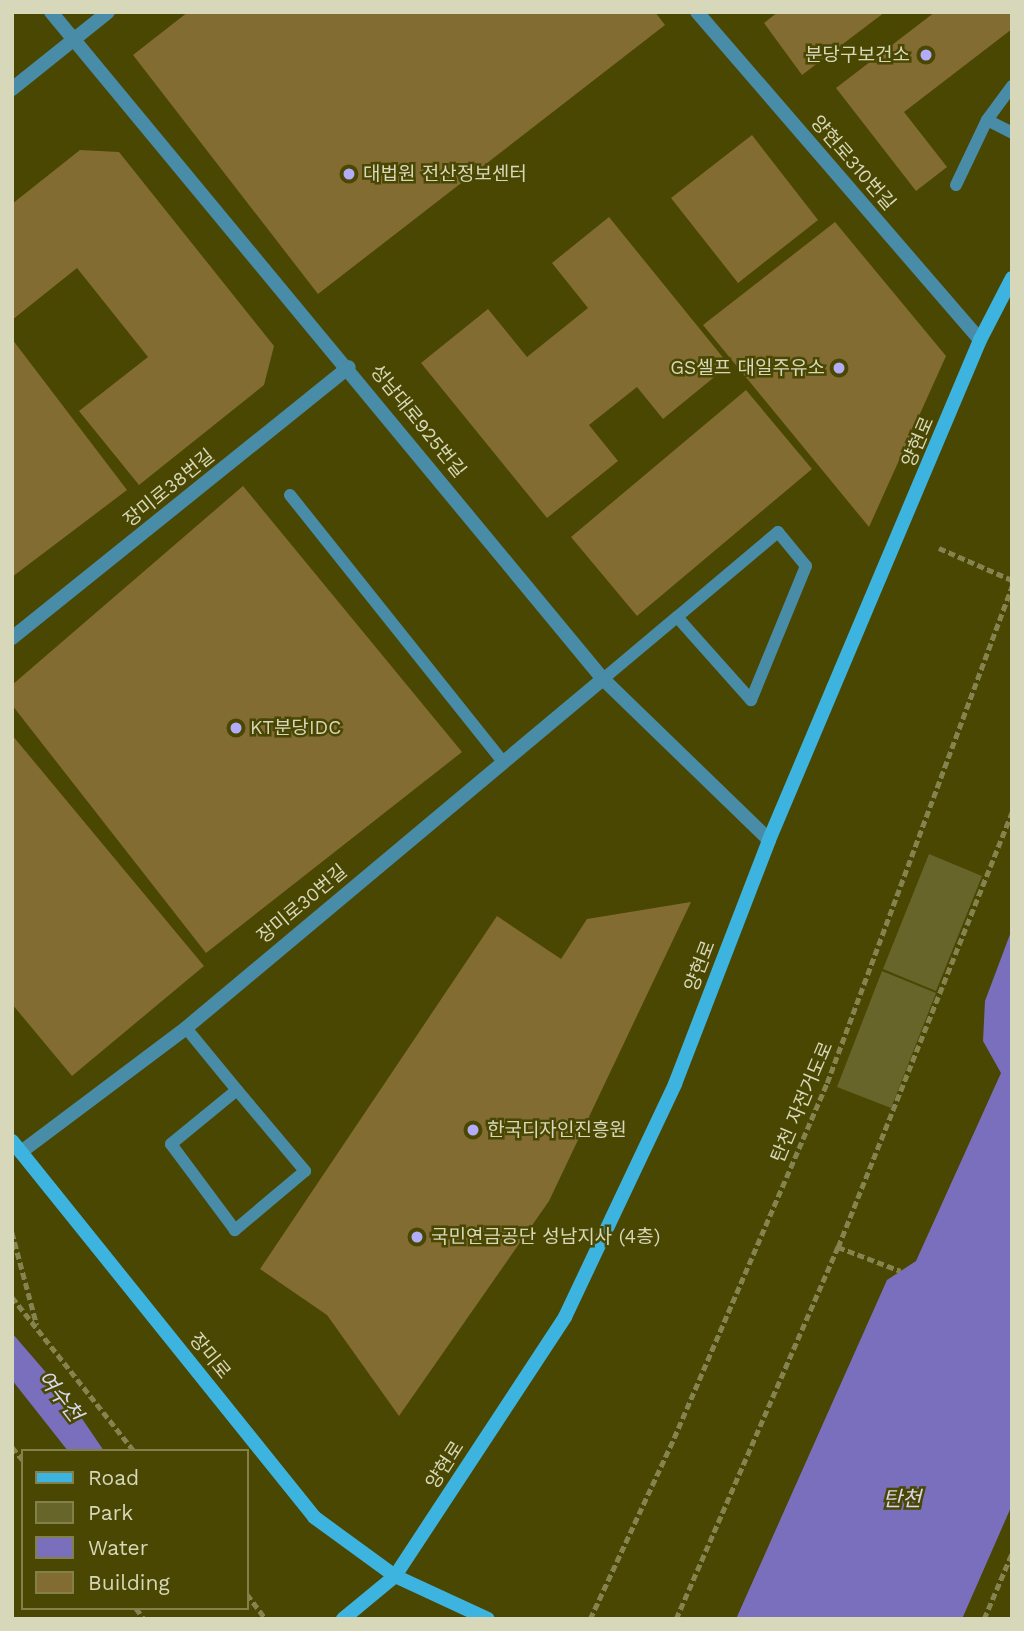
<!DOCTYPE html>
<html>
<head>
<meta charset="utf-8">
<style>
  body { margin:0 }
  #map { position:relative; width:1024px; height:1631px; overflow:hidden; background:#494702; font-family:"Work Sans","Noto Sans KR",sans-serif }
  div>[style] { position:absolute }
  .green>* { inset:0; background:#676529 }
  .water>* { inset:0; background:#796fbd }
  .building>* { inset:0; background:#836c32 }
  .path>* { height:4.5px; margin-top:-2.25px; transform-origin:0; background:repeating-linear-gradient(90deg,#858450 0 7px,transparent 0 10.5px) }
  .lane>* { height:12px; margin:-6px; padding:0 6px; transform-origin:6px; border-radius:6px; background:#498ca8 }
  .street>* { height:14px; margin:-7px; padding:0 7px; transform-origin:7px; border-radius:7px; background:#498ca8 }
  .secondary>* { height:14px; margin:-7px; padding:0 7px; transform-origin:7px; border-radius:7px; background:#3db3df }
  .dots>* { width:19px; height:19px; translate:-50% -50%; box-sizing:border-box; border:4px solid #494702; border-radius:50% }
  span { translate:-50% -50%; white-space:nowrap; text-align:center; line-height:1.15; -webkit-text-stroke:5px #494702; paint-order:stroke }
  .poi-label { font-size:19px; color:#d7d7b9 }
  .right { translate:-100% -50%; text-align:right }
  .left { translate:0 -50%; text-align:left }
  .street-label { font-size:19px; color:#d7d7b9 }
  .water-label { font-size:21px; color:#d8d7ed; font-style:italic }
  .frame { position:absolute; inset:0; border:14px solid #d7d7b9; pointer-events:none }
  .legend { position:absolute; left:21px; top:1449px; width:228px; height:161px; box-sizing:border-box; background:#494702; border:2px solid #82814b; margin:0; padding:9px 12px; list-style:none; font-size:21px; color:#d7d7b9 }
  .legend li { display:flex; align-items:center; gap:14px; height:35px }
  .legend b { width:35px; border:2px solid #82814b }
</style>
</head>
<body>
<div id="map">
  <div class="green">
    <div style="clip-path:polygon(929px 854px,982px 876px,936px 991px,883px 969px)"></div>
    <div style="clip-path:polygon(882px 971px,936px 993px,891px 1108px,837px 1087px)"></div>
  </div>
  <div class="water">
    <div style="clip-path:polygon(1012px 929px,1012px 1505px,962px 1619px,736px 1619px,887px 1280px,916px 1261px,1001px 1073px,983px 1041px,985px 1001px)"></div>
    <div style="clip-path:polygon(12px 1333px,68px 1398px,104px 1451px,68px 1451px,12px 1380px)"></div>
  </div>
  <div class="building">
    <div style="clip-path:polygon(188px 12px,655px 12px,665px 25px,318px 294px,133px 55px)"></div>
    <div style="clip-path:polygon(778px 12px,885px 12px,802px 75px,764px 23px)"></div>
    <div style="clip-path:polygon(935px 12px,1012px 12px,1012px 29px,904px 112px,947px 167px,916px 191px,836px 88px)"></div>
    <div style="clip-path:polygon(752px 135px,818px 220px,738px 283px,671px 198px)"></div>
    <div style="clip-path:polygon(80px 150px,119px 152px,274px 346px,264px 385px,139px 485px,79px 411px,148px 357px,77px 268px,12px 320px,12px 204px)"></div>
    <div style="clip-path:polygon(609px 217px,729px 365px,663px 419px,637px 387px,589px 425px,618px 461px,547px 518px,421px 363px,488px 309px,527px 357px,588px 308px,552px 263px)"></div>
    <div style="clip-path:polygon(835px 222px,946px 356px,869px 527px,703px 325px)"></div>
    <div style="clip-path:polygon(12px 339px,127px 490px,12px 577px)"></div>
    <div style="clip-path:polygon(746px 390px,812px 469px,637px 616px,571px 537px)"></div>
    <div style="clip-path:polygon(243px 486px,462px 752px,206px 953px,12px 705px,12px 685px)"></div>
    <div style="clip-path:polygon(12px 735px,204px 966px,72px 1076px,12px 1004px)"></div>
    <div style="clip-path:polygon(691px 902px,549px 1201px,399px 1416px,327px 1315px,260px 1269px,497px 916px,561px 959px,587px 919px)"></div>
  </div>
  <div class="path">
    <div style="left:939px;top:548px;width:80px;rotate:23.7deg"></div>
    <div style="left:12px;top:1232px;width:96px;rotate:75deg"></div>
    <div style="left:838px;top:1247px;width:67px;rotate:20.9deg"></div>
    <div style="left:12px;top:1297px;width:196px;rotate:51.6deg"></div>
    <div style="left:12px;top:1447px;width:17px;rotate:50deg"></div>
    <div style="left:247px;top:1594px;width:31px;rotate:53deg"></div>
    <div style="left:136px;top:1608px;width:14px;rotate:54deg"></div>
    <div style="left:590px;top:1619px;width:200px;rotate:-65.1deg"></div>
    <div style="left:674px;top:1438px;width:387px;rotate:-66.7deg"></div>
    <div style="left:827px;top:1083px;width:530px;rotate:-69.58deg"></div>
    <div style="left:676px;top:1619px;width:406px;rotate:-66.5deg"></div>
    <div style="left:838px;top:1247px;width:469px;rotate:-68.2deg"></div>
    <div style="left:984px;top:1619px;width:72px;rotate:-67deg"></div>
  </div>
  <div class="lane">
    <div style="left:1012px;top:86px;width:42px;rotate:126.3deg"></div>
    <div style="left:987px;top:120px;width:28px;rotate:27deg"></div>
    <div style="left:956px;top:185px;width:72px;rotate:-64.5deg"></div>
    <div style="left:290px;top:495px;width:340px;rotate:51.4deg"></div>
    <div style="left:603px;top:679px;width:97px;rotate:-40deg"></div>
    <div style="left:677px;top:617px;width:132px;rotate:-40.1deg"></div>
    <div style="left:778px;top:532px;width:44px;rotate:50.5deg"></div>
    <div style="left:806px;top:566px;width:145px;rotate:112.3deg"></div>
    <div style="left:751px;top:700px;width:111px;rotate:-131.7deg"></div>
    <div style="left:186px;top:1028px;width:80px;rotate:50.6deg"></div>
    <div style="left:237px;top:1090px;width:106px;rotate:50deg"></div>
    <div style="left:305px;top:1171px;width:92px;rotate:139.9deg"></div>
    <div style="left:235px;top:1230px;width:107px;rotate:-126.7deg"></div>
    <div style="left:171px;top:1144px;width:85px;rotate:-39.3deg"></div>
  </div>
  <div class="street">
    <div style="left:51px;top:12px;width:866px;rotate:50.39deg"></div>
    <div style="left:603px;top:679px;width:231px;rotate:44.1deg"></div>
    <div style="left:697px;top:12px;width:433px;rotate:49.2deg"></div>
    <div style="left:12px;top:89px;width:123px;rotate:-38.7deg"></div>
    <div style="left:12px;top:638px;width:432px;rotate:-38.8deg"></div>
    <div style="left:21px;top:1152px;width:206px;rotate:-36.9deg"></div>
    <div style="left:186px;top:1028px;width:544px;rotate:-39.93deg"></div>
  </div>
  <div class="secondary">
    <div style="left:12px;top:1141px;width:482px;rotate:51.2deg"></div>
    <div style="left:314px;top:1517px;width:100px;rotate:36.1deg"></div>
    <div style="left:395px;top:1576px;width:102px;rotate:24.8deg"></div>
    <div style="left:343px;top:1619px;width:67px;rotate:-39.6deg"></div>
    <div style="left:395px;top:1576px;width:310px;rotate:-56.7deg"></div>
    <div style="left:565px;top:1317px;width:258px;rotate:-64.7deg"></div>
    <div style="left:675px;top:1084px;width:261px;rotate:-68.9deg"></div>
    <div style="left:769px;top:840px;width:543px;rotate:-67.12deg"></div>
    <div style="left:980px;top:340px;width:70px;rotate:-62.7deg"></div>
  </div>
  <div class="dots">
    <div style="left:926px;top:55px;background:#b3acf9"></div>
    <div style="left:349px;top:174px;background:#b3acf9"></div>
    <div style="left:839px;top:368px;background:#b3acf9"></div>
    <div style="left:236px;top:728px;background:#b3acf9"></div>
    <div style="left:473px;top:1130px;background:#b3acf9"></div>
    <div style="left:417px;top:1237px;background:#b3acf9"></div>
  </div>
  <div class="poi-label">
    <span class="right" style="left:910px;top:55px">분당구보건소</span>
    <span class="left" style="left:363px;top:174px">대법원 전산정보센터</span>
    <span class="right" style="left:825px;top:368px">GS셀프 대일주유소</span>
    <span class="left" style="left:250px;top:728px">KT분당IDC</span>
    <span class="left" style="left:487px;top:1130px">한국디자인진흥원</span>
    <span class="left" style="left:431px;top:1237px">국민연금공단 성남지사 (4층)</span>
  </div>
  <div class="street-label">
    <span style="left:853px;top:163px;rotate:49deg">양현로310번길</span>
    <span style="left:418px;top:421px;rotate:51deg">성남대로925번길</span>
    <span style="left:918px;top:442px;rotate:-67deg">양현로</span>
    <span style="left:169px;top:488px;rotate:-39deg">장미로38번길</span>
    <span style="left:302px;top:904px;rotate:-40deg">장미로30번길</span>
    <span style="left:700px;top:966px;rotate:-69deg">양현로</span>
    <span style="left:802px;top:1102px;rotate:-67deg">탄천 자전거도로</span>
    <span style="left:210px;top:1356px;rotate:51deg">장미로</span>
    <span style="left:445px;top:1465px;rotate:-57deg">양현로</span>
  </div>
  <div class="water-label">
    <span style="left:60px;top:1396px;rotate:52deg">여수천</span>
    <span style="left:902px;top:1499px">탄천</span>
  </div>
  <div class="frame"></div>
  <ul class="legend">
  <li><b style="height:9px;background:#3db3df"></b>Road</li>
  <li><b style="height:19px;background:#676529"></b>Park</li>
  <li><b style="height:19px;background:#796fbd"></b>Water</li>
  <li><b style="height:19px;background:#836c32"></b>Building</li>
  </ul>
</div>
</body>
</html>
